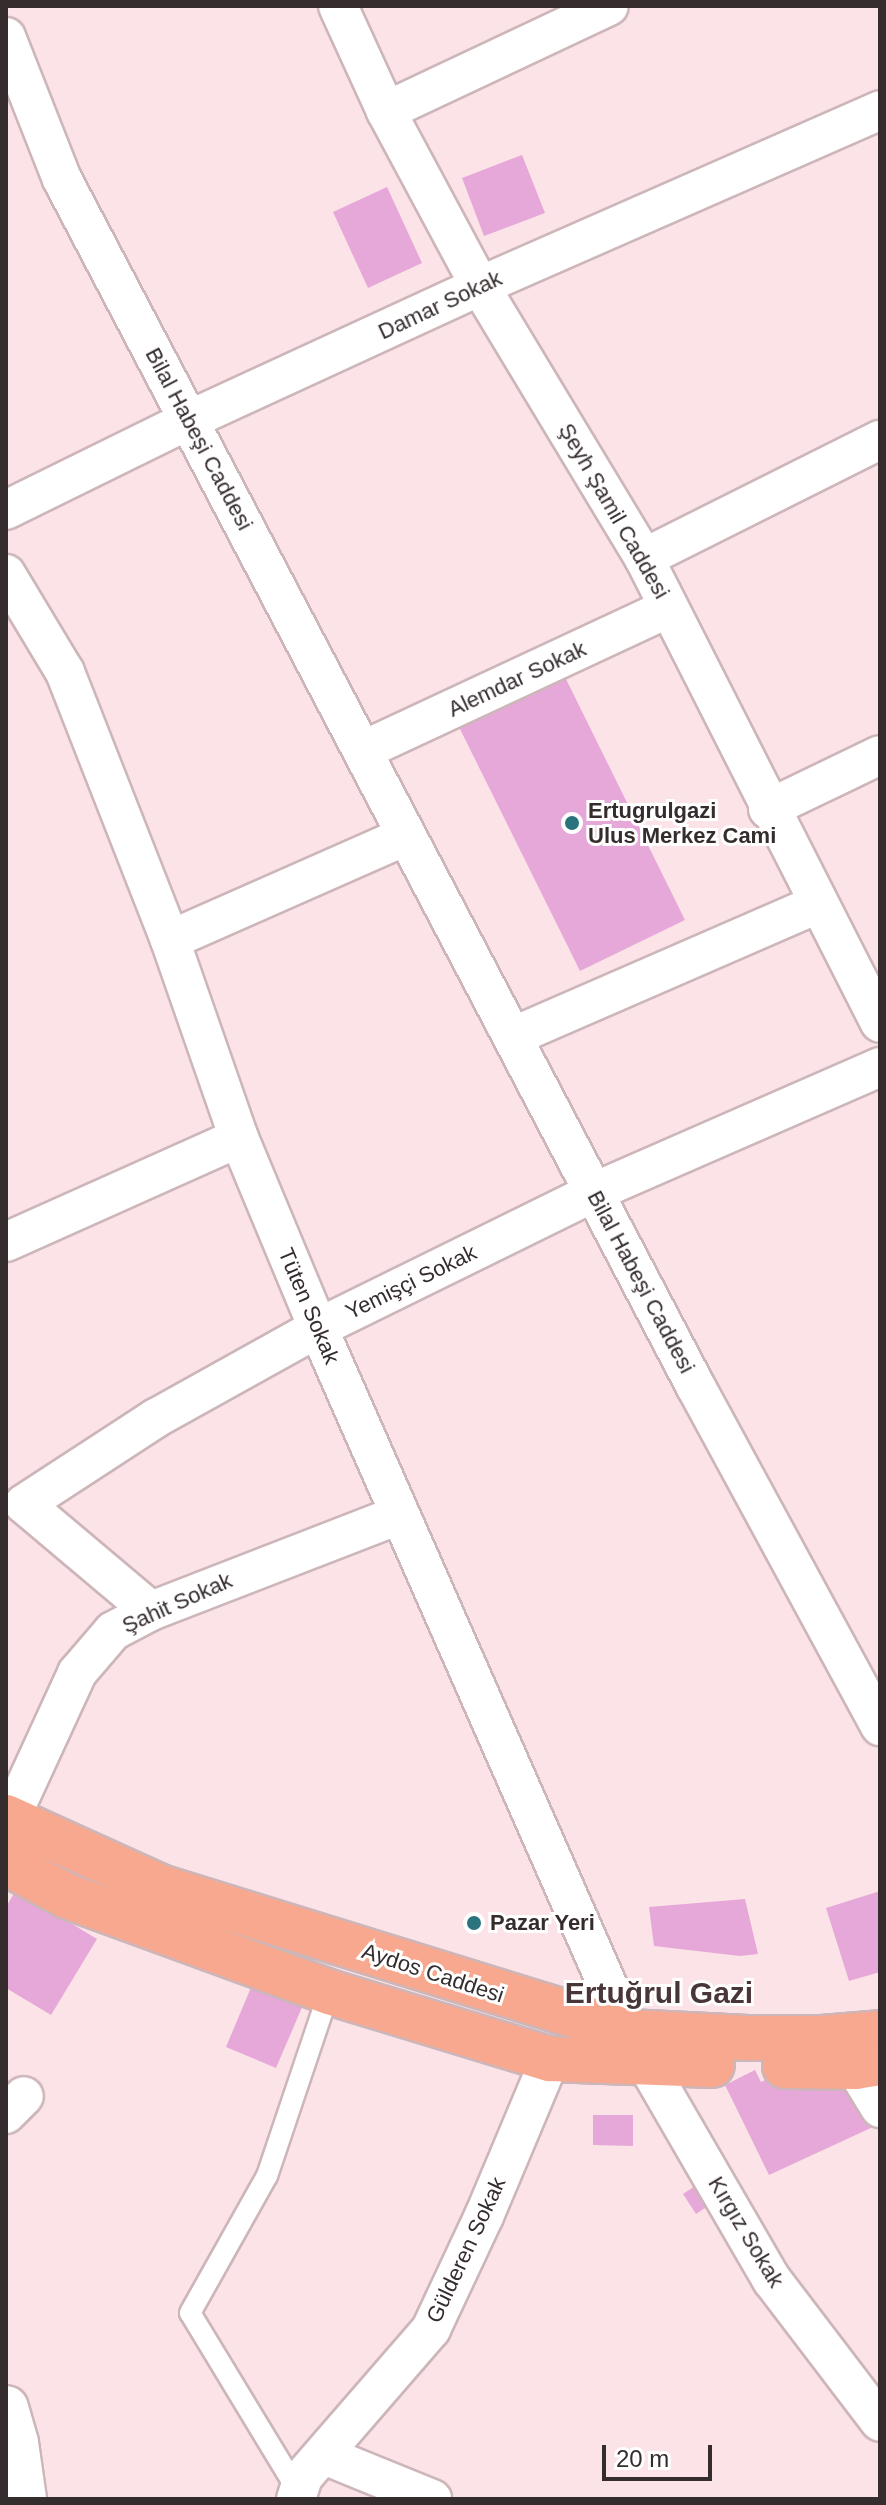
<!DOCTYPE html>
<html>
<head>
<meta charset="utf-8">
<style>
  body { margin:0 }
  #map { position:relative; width:886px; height:2505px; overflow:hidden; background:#fce3e7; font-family:Helvetica,sans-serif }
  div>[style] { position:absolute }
  .building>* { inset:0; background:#e6a8d8 }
  .roads { filter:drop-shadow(2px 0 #cdb6b9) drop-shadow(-2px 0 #cdb6b9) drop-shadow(0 2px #cdb6b9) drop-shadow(0 -2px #cdb6b9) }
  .lane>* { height:20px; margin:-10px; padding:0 10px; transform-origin:10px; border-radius:10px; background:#fff }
  .street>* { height:38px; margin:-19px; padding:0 19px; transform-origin:19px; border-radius:19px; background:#fff }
  .secondary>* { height:44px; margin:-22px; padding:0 22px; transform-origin:22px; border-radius:22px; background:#fff }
  .primary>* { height:44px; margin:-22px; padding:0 22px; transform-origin:22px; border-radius:22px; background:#f8a88e }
  .dots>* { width:22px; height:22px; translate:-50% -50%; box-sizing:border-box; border:4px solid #fff; border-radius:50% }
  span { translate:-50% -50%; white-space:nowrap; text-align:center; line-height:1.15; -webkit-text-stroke:6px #fff; paint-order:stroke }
  .street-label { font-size:22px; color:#352c2d }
  .poi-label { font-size:22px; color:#352c2d; font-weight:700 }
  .left { translate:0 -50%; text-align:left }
  .district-label { font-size:30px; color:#493639; font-weight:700 }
  .frame { position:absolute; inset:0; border:8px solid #352c2d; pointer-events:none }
  .scale { position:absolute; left:602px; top:2445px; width:110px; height:36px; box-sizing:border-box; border:4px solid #352c2d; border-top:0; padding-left:10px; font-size:24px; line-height:28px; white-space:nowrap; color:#352c2d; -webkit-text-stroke:6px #fff; paint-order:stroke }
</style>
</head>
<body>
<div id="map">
  <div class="building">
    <div style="clip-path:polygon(522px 155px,545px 213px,484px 236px,462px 178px)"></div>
    <div style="clip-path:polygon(387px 187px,422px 263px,368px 288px,333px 212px)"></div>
    <div style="clip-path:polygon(564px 675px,685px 920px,580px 971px,459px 727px)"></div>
    <div style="clip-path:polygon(16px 1890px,97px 1939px,51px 2015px,6px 1988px,6px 1907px)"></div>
    <div style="clip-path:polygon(880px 1891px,880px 1972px,849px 1981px,826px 1908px)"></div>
    <div style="clip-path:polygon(745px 1899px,758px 1954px,740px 1956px,654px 1946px,649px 1907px)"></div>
    <div style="clip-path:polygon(252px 1985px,303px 2005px,276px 2068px,226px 2047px)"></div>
    <div style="clip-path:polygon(788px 2069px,846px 2073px,873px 2127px,769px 2175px,725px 2085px,755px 2070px,761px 2082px)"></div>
    <div style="clip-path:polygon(593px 2115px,633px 2115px,633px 2146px,593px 2145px)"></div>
    <div style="clip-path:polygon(698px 2184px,711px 2204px,696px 2214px,683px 2194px)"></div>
  </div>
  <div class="roads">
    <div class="lane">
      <div style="left:298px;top:2491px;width:208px;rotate:-121.2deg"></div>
      <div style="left:190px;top:2313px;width:157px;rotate:-60.7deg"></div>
      <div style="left:267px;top:2176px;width:194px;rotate:-71.4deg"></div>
    </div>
    <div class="street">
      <div style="left:338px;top:6px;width:115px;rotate:65.4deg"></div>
      <div style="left:386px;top:111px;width:199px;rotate:61.8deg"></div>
      <div style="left:480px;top:286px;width:318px;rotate:58.9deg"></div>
      <div style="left:644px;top:558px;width:521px;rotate:63.09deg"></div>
      <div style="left:6px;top:37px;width:153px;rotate:68.5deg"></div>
      <div style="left:62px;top:179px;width:1364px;rotate:62.31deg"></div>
      <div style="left:696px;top:1387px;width:386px;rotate:61.5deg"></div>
      <div style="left:386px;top:111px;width:246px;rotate:-25.2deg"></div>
      <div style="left:6px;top:510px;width:204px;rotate:-26.2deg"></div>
      <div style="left:189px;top:420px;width:320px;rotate:-24.7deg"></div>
      <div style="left:480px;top:286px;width:437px;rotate:-23.7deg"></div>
      <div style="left:644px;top:558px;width:264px;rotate:-26.6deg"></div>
      <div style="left:6px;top:574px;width:114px;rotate:59deg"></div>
      <div style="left:65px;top:672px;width:288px;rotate:68.6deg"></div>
      <div style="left:170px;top:940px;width:210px;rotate:70.8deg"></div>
      <div style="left:239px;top:1138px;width:206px;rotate:67.4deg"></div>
      <div style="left:318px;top:1328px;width:769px;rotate:66.23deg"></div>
      <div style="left:628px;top:2032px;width:287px;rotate:59.9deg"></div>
      <div style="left:772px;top:2280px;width:178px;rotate:52.7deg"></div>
      <div style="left:364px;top:750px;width:336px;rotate:-25deg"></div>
      <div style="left:768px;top:809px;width:124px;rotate:-25.7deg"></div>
      <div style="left:170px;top:940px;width:258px;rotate:-23.8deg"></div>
      <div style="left:514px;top:1036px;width:331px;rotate:-23.5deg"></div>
      <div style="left:6px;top:1242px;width:255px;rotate:-24.1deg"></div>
      <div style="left:151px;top:1611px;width:166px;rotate:-139.9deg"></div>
      <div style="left:24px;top:1504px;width:158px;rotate:-33.1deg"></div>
      <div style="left:156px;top:1418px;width:185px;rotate:-29.1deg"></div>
      <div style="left:318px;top:1328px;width:308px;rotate:-26.2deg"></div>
      <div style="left:594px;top:1192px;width:312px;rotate:-23.6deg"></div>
      <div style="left:10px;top:1819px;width:161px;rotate:-65.3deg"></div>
      <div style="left:77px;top:1673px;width:55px;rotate:-49.4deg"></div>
      <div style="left:113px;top:1631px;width:43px;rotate:-27.8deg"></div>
      <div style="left:151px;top:1611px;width:266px;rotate:-21.2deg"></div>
      <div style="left:855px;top:2067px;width:48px;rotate:58.6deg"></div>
      <div style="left:6px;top:2114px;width:25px;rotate:-45deg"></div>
      <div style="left:324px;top:2455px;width:117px;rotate:22.2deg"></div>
      <div style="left:296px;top:2499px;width:23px;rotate:-72deg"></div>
      <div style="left:303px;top:2477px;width:196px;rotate:-49.1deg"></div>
      <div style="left:431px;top:2329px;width:125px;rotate:-64.9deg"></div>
      <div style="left:484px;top:2216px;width:170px;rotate:-67.2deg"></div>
    </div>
    <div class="secondary">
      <div style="left:6px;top:2408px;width:36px;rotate:74deg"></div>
      <div style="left:16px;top:2443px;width:57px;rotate:81.9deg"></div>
    </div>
    <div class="primary">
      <div style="left:6px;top:1817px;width:169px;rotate:24.4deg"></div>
      <div style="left:160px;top:1887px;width:490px;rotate:17.2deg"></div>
      <div style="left:628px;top:2032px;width:120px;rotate:2.9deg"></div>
      <div style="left:748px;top:2038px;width:74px"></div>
      <div style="left:822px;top:2038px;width:58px;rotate:-4.9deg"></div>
      <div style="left:6px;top:1863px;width:69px;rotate:28.4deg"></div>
      <div style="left:67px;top:1896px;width:279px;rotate:20.1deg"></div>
      <div style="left:329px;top:1992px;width:231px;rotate:16.9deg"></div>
      <div style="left:550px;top:2059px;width:162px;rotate:2.1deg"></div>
      <div style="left:785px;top:2066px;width:70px;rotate:0.8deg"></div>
      <div style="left:855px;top:2067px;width:25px;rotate:-9deg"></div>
    </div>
  </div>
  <div class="dots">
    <div style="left:572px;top:823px;background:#2c747d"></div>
    <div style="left:474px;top:1923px;background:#2c747d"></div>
  </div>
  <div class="street-label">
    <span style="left:440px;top:305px;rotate:-25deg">Damar Sokak</span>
    <span style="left:199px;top:439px;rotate:62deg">Bilal Habeşi Caddesi</span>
    <span style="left:614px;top:511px;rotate:60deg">Şeyh Şamil Caddesi</span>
    <span style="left:517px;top:679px;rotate:-25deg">Alemdar Sokak</span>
    <span style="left:411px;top:1282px;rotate:-26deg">Yemişçi Sokak</span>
    <span style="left:641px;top:1282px;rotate:62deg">Bilal Habeşi Caddesi</span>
    <span style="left:309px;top:1306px;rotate:67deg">Tüten Sokak</span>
    <span style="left:177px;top:1603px;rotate:-24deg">Şahit Sokak</span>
    <span style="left:433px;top:1973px;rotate:18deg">Aydos Caddesi</span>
    <span style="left:746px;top:2232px;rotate:59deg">Kırgız Sokak</span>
    <span style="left:466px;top:2250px;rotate:-65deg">Gülderen Sokak</span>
  </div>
  <div class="poi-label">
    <span class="left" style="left:588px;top:823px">Ertugrulgazi<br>Ulus Merkez Cami</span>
    <span class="left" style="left:490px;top:1923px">Pazar Yeri</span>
  </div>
  <div class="district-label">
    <span style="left:659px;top:1993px">Ertuğrul Gazi</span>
  </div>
  <div class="frame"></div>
  <div class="scale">20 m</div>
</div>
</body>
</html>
